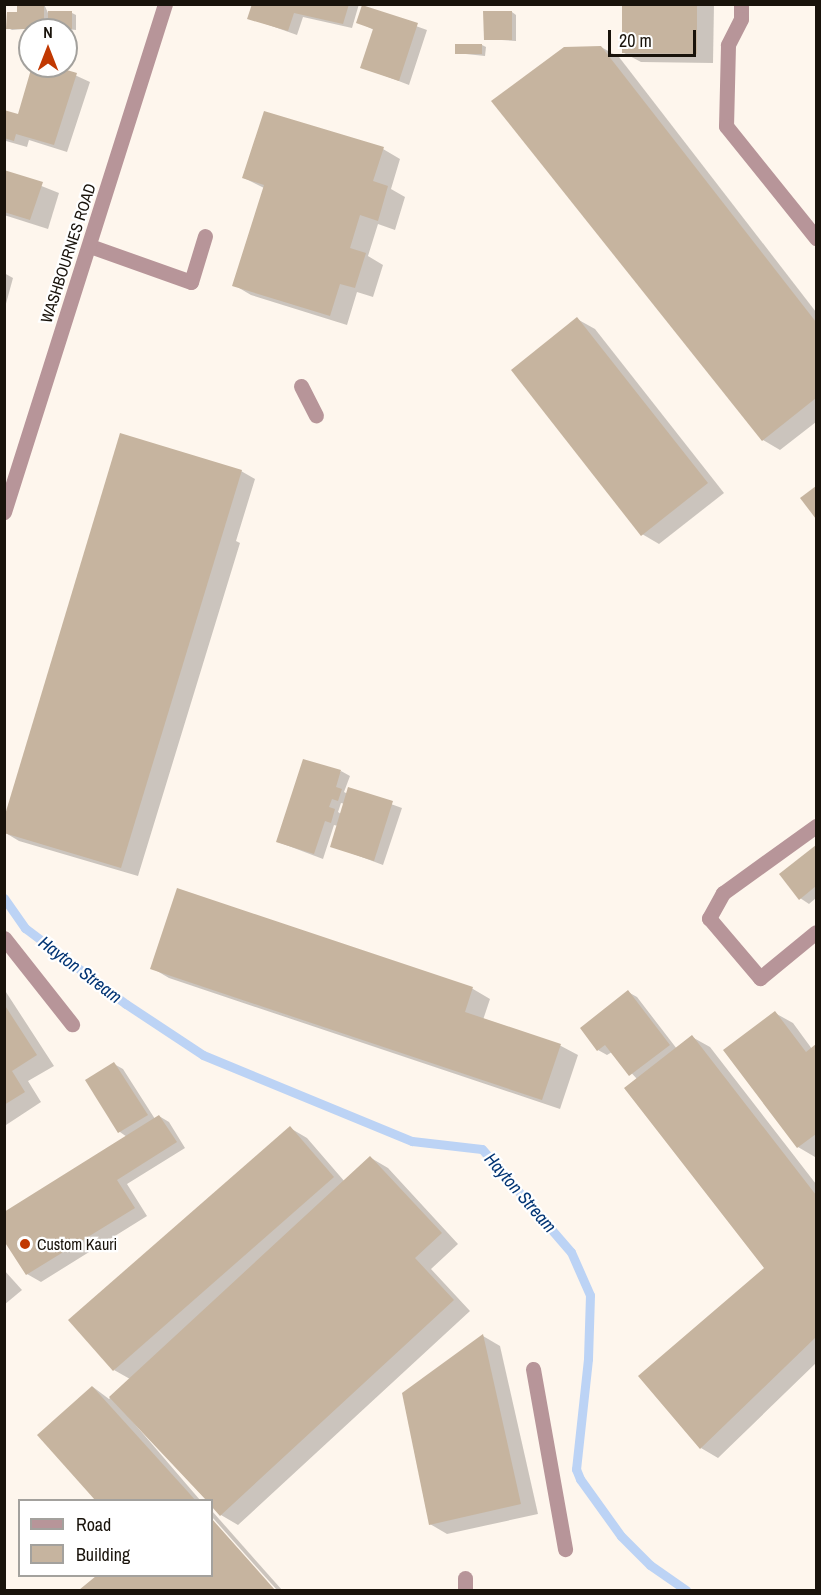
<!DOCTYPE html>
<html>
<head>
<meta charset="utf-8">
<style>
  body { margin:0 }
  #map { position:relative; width:821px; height:1595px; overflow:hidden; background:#fef6ed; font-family:"Archivo Narrow",sans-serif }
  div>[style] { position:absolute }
  .shadow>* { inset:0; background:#0003 }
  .stream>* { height:9px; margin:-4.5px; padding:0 4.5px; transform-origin:4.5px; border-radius:4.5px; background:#bcd3f5 }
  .building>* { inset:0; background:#c6b49f }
  .minor>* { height:15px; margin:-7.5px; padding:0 7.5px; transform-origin:7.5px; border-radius:7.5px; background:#b79599 }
  .dots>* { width:16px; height:16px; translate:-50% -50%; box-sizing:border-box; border:3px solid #fff; border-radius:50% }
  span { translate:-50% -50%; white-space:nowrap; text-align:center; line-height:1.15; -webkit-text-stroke:4.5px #fff; paint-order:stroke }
  .street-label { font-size:16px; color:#19130b }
  .poi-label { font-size:16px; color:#19130b }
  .left { translate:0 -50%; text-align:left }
  .water-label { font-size:18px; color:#033574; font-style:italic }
  .frame { position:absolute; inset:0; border:6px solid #19130b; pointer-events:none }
  .legend { position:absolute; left:18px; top:1499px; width:195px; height:78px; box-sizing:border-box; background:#fff; border:2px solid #a3a19d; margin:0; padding:8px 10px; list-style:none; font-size:18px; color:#19130b }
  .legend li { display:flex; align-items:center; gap:12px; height:30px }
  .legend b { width:30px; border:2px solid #a3a19d }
  .north { position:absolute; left:18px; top:18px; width:60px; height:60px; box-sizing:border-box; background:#fff; border:2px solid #a3a19d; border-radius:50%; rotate:0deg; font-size:16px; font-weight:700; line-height:24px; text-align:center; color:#19130b }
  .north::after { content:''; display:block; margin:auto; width:21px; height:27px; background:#c13902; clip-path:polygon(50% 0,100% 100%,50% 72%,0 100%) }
  .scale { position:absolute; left:608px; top:30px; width:88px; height:27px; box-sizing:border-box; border:3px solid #19130b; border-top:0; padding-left:8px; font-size:18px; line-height:21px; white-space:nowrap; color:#19130b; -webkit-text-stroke:4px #fff; paint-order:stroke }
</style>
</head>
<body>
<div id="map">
  <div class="shadow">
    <div style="clip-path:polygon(18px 4px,44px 4px,48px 13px,72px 13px,76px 15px,76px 30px,48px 27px,12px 30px,8px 28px,18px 14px)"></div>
    <div style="clip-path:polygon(64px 4px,103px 4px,103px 5px,66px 5px)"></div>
    <div style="clip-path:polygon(253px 4px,359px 4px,352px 28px,303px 17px,297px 35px,249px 18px)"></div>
    <div style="clip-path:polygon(624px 4px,714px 4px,713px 63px,641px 62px,624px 53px)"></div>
    <div style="clip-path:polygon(363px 7px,427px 30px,409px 85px,362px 67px,374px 30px,358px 22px)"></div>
    <div style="clip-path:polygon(512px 12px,516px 15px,516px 41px,485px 39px)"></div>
    <div style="clip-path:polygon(482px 45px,486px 47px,485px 56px,456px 53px)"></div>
    <div style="clip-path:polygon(601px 47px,619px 57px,816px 312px,816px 422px,780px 450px,763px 440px,493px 101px)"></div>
    <div style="clip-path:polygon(66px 58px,69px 60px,66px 71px,90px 82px,67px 152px,29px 140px,27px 147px,6px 141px,4px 147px,4px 112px,19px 116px,34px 66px,66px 66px)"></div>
    <div style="clip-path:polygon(383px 149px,400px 159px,391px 189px,405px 197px,395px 230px,378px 224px,368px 256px,383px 265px,373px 297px,357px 292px,347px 325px,251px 295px,234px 285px,264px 188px,244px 178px)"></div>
    <div style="clip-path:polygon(4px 171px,59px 193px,48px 229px,4px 215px)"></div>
    <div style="clip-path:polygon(4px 273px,13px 278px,4px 311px)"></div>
    <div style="clip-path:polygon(577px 319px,595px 329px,724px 493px,659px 544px,642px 534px)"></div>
    <div style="clip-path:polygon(241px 471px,255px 479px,236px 541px,240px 543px,138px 876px,19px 841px,4px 832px)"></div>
    <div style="clip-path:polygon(evenodd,341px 771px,350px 776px,344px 792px,348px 794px,349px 789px,402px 808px,383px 865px,332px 846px,338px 826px,334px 825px,323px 859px,278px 842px,341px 771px,341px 803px,345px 804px,341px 814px,338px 812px,341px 803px)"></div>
    <div style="clip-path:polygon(816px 847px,816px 898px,809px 904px,800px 898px,781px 874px)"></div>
    <div style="clip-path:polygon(178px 890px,473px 989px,490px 999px,483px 1020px,561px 1046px,578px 1055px,560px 1109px,169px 978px,152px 968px)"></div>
    <div style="clip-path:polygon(4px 989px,54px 1066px,28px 1081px,41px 1102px,6px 1125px)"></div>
    <div style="clip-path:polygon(628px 992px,637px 997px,677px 1049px,692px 1037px,710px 1047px,816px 1184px,816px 1363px,718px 1458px,701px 1448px,766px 1268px,637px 1079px,612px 1052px,607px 1055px,598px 1050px)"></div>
    <div style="clip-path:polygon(775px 1013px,793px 1023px,812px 1049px,816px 1046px,815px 1157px,798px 1147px)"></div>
    <div style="clip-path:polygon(114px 1064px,123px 1069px,155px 1119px,159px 1116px,169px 1122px,185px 1148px,127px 1184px,147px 1216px,41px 1282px,27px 1274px,4px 1239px,127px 1137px,120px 1132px,87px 1081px)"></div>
    <div style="clip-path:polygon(290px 1128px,307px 1138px,345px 1182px,371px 1158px,388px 1168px,458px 1244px,431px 1269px,470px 1311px,238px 1525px,221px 1515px,115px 1401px,200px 1500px,97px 1500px,39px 1435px,93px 1387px,109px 1399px,130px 1379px,114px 1370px)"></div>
    <div style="clip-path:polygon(4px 1270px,22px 1290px,4px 1305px)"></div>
    <div style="clip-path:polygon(483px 1336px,500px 1346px,538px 1514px,447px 1534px,430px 1524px)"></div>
    <div style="clip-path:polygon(212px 1511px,282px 1590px,277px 1590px,212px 1517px)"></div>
    <div style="clip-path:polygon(212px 1521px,273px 1590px,81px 1590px,98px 1576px,212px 1576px)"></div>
  </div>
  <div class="stream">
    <div style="left:4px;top:898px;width:37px;rotate:55deg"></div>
    <div style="left:25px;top:928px;width:126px;rotate:37deg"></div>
    <div style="left:126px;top:1004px;width:92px;rotate:33.5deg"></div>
    <div style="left:203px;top:1055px;width:226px;rotate:22.4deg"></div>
    <div style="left:412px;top:1141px;width:70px;rotate:6.5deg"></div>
    <div style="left:482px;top:1149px;width:136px;rotate:49.2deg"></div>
    <div style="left:571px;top:1252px;width:47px;rotate:66.2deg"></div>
    <div style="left:590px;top:1295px;width:64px;rotate:91.8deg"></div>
    <div style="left:588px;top:1359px;width:111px;rotate:96.2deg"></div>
    <div style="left:576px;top:1469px;width:11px;rotate:68deg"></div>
    <div style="left:580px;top:1479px;width:70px;rotate:54.3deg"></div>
    <div style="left:621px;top:1536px;width:41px;rotate:45deg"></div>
    <div style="left:650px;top:1565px;width:44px;rotate:34.8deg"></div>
  </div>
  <div class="building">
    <div style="clip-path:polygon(17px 4px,44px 4px,44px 29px,6px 29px,7px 12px,17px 12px)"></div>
    <div style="clip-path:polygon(252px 4px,349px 4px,343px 24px,294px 13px,288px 31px,247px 19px)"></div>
    <div style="clip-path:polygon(622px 4px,697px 4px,697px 54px,622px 53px)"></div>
    <div style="clip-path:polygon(362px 5px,418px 23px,399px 81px,360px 68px,373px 29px,356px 23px)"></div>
    <div style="clip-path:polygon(48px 11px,72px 11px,72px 29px,48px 29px)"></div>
    <div style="clip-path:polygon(483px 11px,512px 11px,512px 40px,484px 40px)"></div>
    <div style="clip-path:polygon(455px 44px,482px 44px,482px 54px,455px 54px)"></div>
    <div style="clip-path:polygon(601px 46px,816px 322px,816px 398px,762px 441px,491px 101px,564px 47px)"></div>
    <div style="clip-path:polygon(32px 66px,53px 66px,77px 73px,54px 145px,16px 134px,14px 141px,4px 138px,4px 110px,18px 114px)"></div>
    <div style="clip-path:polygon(264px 111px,384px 147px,373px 181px,388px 186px,378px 221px,360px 215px,350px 248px,366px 253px,355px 288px,340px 284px,330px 316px,232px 286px,264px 185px,242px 178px)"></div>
    <div style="clip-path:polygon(4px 170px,43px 182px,30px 220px,4px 212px)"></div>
    <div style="clip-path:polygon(577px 317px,708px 483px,641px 536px,511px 370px)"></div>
    <div style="clip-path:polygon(120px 433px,242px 470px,121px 868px,4px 833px,4px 818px)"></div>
    <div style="clip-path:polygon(816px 486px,816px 519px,800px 498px)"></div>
    <div style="clip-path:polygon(303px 759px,341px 770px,336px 787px,342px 789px,338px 801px,332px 799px,329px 807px,335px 809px,331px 823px,325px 821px,314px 854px,276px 842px)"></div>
    <div style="clip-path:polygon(348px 787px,393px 801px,374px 861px,330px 847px)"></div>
    <div style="clip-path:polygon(816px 845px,816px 886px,799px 900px,779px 874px)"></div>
    <div style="clip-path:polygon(177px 888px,473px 987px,465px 1012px,561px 1044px,542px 1100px,150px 969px)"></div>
    <div style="clip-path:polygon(628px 990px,670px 1045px,629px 1076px,605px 1045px,597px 1051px,580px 1028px)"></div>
    <div style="clip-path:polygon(4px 1004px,37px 1055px,12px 1071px,25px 1092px,4px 1105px)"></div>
    <div style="clip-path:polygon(775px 1011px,806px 1052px,816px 1044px,816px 1134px,797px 1148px,723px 1050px)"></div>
    <div style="clip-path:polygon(692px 1035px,816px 1195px,816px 1337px,700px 1449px,638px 1376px,764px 1268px,624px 1088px)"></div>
    <div style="clip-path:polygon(114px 1062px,148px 1115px,118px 1133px,85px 1080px)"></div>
    <div style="clip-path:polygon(159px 1115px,177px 1142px,117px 1180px,135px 1208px,26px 1275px,4px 1241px,4px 1212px)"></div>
    <div style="clip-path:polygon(290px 1126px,334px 1177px,113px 1371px,68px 1320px)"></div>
    <div style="clip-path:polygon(370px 1156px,442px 1233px,415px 1258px,454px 1300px,220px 1516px,212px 1507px,212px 1500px,206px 1500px,109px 1397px)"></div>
    <div style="clip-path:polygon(483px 1334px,521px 1504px,429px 1525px,402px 1393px)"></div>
    <div style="clip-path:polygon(92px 1386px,189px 1493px,195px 1500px,95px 1500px,37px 1435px)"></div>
    <div style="clip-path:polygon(212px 1519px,275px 1590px,79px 1590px,96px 1576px,212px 1576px)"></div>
  </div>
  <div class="minor">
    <div style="left:741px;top:4px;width:15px;rotate:90deg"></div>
    <div style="left:741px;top:19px;width:29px;rotate:117deg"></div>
    <div style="left:728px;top:45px;width:81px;rotate:91.4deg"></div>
    <div style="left:726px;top:126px;width:144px;rotate:51.2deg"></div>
    <div style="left:90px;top:246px;width:107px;rotate:19.6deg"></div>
    <div style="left:191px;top:282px;width:48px;rotate:-73.1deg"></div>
    <div style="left:301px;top:386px;width:33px;rotate:63deg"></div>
    <div style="left:4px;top:512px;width:533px;rotate:-72.42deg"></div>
    <div style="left:816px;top:826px;width:115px;rotate:144.2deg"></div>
    <div style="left:723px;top:893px;width:29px;rotate:119deg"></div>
    <div style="left:709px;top:918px;width:79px;rotate:49.6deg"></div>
    <div style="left:760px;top:978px;width:72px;rotate:-39.4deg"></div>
    <div style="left:4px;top:938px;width:110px;rotate:51.7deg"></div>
    <div style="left:533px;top:1369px;width:183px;rotate:79.9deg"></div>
    <div style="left:465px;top:1578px;width:12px;rotate:90deg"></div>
  </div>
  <div class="dots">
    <div style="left:25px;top:1244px;background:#c13902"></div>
  </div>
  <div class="street-label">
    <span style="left:68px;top:253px;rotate:-72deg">WASHBOURNES ROAD</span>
  </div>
  <div class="poi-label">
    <span class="left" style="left:37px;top:1244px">Custom Kauri</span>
  </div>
  <div class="water-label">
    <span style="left:80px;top:970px;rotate:37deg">Hayton Stream</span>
    <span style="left:520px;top:1193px;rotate:49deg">Hayton Stream</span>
  </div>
  <div class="frame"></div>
  <ul class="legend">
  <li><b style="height:8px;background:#b79599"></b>Road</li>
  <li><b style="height:16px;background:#c6b49f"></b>Building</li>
  </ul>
  <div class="north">N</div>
  <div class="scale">20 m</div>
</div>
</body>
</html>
